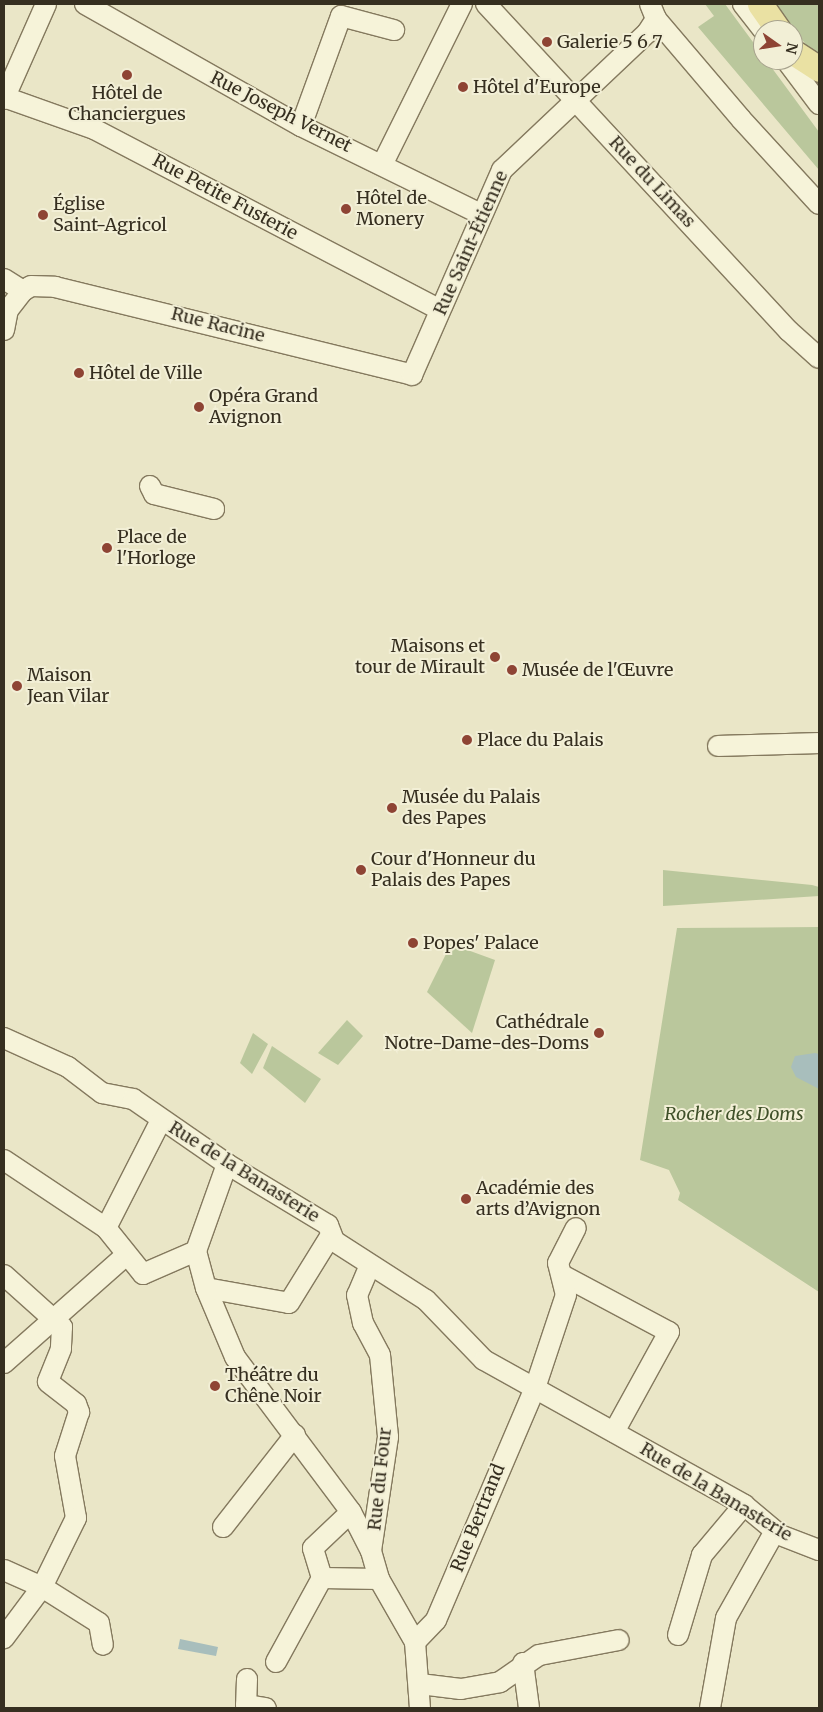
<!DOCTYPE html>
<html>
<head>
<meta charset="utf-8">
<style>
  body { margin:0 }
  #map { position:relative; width:823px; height:1712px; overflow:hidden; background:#eae6c7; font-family:Merriweather,serif }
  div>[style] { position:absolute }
  .green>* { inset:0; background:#bac79c }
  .water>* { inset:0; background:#a8bebc }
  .roads { filter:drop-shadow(1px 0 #84795e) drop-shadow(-1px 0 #84795e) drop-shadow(0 1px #84795e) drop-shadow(0 -1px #84795e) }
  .minor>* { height:20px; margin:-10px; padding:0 10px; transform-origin:10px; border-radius:10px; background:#f6f3d9 }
  .major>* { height:25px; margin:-12.5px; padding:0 12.5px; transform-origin:12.5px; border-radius:12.5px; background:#eae1a3 }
  .dots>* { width:14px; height:14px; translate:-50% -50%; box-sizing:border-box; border:2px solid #f2efd6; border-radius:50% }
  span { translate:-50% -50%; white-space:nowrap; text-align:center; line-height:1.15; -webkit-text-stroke:4px #f2efd6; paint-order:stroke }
  .poi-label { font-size:18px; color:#362f20 }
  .left { translate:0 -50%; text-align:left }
  .right { translate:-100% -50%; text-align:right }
  .street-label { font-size:18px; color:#362f20 }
  .park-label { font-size:18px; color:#3f5029; font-style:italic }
  .frame { position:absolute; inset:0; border:5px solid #362f20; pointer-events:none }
  .north { position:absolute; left:753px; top:20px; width:50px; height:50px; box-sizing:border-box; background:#f2efd6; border:1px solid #a7a28d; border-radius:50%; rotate:103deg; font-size:14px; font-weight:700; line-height:20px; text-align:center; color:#362f20 }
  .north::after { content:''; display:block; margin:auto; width:18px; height:22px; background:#8e4434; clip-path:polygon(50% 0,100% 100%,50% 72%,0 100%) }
</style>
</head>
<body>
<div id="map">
  <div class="green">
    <div style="clip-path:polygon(705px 4px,725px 4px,819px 132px,819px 170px,698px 27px,714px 16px)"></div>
    <div style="clip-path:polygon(776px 4px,819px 4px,819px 53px,809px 49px)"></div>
    <div style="clip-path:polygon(663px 870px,812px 885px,819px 887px,819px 896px,663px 906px)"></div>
    <div style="clip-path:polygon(819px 927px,819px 1292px,678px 1200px,680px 1193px,669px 1170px,640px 1160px,677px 928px)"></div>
    <div style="clip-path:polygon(451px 944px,495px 960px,472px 1033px,427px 992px)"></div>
    <div style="clip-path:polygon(347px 1020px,363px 1036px,338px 1065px,318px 1053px)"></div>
    <div style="clip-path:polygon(253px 1033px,268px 1044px,252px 1074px,240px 1063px)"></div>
    <div style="clip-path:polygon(272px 1046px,321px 1079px,305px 1103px,263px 1068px)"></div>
  </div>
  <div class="water">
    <div style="clip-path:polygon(815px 1053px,819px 1054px,819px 1089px,796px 1077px,791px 1067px,795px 1056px)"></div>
    <div style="clip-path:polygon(180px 1639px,218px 1647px,216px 1656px,178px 1649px)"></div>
  </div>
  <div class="roads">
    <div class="minor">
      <div style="left:85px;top:4px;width:248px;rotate:29.5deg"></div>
      <div style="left:301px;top:126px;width:200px;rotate:26.1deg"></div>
      <div style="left:486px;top:4px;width:446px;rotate:47.2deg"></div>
      <div style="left:789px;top:331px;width:40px;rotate:42deg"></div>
      <div style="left:650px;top:4px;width:16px;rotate:68deg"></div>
      <div style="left:656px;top:19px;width:131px;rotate:49.6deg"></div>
      <div style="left:741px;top:119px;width:115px;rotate:47.5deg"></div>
      <div style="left:743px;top:4px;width:33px;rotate:52deg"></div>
      <div style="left:786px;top:60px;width:55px;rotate:53.1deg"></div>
      <div style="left:4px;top:97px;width:96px;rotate:19.6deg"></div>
      <div style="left:94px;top:129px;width:390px;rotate:27.6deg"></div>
      <div style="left:4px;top:99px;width:104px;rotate:-66.1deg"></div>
      <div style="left:301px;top:126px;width:117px;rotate:-70deg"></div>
      <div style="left:341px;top:16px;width:55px;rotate:14.8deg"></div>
      <div style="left:383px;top:163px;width:178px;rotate:-63.6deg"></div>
      <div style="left:4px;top:279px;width:22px;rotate:32deg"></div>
      <div style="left:4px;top:330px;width:20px;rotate:-79deg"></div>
      <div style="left:8px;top:310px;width:24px;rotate:-52deg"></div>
      <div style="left:23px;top:291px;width:9px;rotate:-32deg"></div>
      <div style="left:31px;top:286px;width:24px;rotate:2deg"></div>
      <div style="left:55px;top:287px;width:368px;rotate:13.8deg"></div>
      <div style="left:412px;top:375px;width:224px;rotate:-66.3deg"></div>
      <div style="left:502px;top:170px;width:199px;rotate:-43.4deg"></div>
      <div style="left:647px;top:33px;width:17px;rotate:-57deg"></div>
      <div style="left:150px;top:486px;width:9px;rotate:63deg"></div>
      <div style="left:154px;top:494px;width:62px;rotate:14deg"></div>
      <div style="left:718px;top:746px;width:101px;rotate:-1.7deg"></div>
      <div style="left:4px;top:1038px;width:70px;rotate:24.4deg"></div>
      <div style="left:68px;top:1067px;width:43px;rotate:37.4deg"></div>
      <div style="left:102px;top:1093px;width:32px;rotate:11deg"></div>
      <div style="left:133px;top:1099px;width:114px;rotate:34.7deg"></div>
      <div style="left:227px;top:1164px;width:118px;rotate:31.1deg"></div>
      <div style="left:328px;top:1225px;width:17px;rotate:69deg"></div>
      <div style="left:334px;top:1241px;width:109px;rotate:32.7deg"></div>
      <div style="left:426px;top:1300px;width:83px;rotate:46deg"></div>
      <div style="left:484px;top:1360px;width:298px;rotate:29.1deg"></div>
      <div style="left:744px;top:1505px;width:47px;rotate:39.8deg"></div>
      <div style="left:780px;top:1535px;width:42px;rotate:21deg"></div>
      <div style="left:4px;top:1160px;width:123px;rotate:33.7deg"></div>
      <div style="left:106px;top:1228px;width:59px;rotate:51.2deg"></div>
      <div style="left:143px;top:1274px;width:58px;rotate:-23.5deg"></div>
      <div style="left:227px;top:1164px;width:92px;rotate:109.6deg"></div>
      <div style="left:196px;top:1251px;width:38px;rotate:75deg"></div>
      <div style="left:206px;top:1288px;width:75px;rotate:67.2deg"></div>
      <div style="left:235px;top:1357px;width:194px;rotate:53.2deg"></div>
      <div style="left:351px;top:1512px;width:44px;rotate:62.9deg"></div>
      <div style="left:371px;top:1551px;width:29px;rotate:74deg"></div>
      <div style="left:379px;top:1579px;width:73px;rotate:60.3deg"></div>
      <div style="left:415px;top:1642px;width:66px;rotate:85.7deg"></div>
      <div style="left:106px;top:1228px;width:121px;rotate:-63deg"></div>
      <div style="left:370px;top:1265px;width:33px;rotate:113deg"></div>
      <div style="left:357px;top:1295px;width:29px;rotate:78deg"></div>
      <div style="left:363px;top:1323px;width:36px;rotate:62deg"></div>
      <div style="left:380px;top:1355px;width:82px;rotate:84.4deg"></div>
      <div style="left:388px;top:1437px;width:115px;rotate:98.5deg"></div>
      <div style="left:4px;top:1275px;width:78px;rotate:41.9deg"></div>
      <div style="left:62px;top:1327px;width:22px;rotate:93deg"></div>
      <div style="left:61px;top:1349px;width:35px;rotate:112deg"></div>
      <div style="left:48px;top:1382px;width:36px;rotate:38deg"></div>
      <div style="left:76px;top:1404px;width:9px;rotate:69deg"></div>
      <div style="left:79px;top:1412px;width:46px;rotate:107.7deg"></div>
      <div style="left:65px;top:1456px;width:63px;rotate:79.9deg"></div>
      <div style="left:76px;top:1518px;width:77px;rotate:116.2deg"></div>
      <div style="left:42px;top:1587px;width:67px;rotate:32.3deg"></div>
      <div style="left:99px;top:1623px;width:22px;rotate:80deg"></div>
      <div style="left:564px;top:1276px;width:119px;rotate:28.1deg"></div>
      <div style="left:669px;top:1332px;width:114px;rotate:118.8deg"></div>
      <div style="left:206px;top:1288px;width:84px;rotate:10.2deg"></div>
      <div style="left:289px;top:1303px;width:80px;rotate:-58.3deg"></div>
      <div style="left:4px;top:1363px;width:162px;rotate:-41.5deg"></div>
      <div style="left:223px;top:1527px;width:117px;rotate:-52deg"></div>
      <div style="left:4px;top:1570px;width:42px;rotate:24.1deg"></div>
      <div style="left:42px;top:1587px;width:64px;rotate:126.7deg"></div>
      <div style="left:322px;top:1578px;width:31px;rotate:-107deg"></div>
      <div style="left:313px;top:1548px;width:52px;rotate:-43.5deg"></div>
      <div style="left:678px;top:1635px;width:84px;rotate:-73.3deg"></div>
      <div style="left:702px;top:1555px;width:65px;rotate:-50deg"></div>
      <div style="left:415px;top:1642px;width:30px;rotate:-46deg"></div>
      <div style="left:436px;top:1620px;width:252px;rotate:-66.9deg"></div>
      <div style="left:535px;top:1388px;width:98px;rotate:-71.6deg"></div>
      <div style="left:566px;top:1295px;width:33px;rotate:-104deg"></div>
      <div style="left:558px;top:1263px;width:39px;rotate:-63deg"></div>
      <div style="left:276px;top:1662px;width:96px;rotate:-61.3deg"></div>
      <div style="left:322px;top:1578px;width:57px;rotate:1deg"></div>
      <div style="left:523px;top:1663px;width:45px;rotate:82.4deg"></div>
      <div style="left:247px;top:1679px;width:26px;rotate:92deg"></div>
      <div style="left:246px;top:1705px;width:20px;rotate:9deg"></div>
      <div style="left:420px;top:1684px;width:41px;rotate:7deg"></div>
      <div style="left:461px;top:1689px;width:40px;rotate:-10deg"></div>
      <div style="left:500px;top:1682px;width:47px;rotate:-34.7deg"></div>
      <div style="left:539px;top:1655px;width:81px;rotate:-10.6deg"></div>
      <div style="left:710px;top:1708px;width:91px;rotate:-79.9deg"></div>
      <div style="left:726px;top:1618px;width:100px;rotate:-60.6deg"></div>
    </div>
    <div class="major">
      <div style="left:760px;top:4px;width:32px;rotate:55deg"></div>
      <div style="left:793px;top:52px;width:31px;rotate:33deg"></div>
    </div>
  </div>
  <div class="dots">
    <div style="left:547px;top:42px;background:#8e4434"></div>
    <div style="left:127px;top:75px;background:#8e4434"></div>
    <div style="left:463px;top:87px;background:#8e4434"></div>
    <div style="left:346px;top:209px;background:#8e4434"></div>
    <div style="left:43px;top:215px;background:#8e4434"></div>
    <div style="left:79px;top:373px;background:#8e4434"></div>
    <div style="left:199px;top:407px;background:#8e4434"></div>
    <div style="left:107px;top:548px;background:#8e4434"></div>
    <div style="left:495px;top:657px;background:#8e4434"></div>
    <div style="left:512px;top:670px;background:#8e4434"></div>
    <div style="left:17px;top:686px;background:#8e4434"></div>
    <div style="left:467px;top:740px;background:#8e4434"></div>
    <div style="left:392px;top:808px;background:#8e4434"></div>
    <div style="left:361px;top:870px;background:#8e4434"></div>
    <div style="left:413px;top:943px;background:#8e4434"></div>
    <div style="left:599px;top:1033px;background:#8e4434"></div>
    <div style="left:466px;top:1199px;background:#8e4434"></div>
    <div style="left:215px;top:1386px;background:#8e4434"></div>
  </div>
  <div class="poi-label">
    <span class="left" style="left:557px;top:42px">Galerie 5 6 7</span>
    <span class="left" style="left:473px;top:87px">Hôtel d'Europe</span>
    <span style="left:127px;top:104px">Hôtel de<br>Chanciergues</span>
    <span class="left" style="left:356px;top:209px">Hôtel de<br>Monery</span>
    <span class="left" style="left:53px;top:215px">Église<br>Saint-Agricol</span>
    <span class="left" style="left:89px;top:373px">Hôtel de Ville</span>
    <span class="left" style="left:209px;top:407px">Opéra Grand<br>Avignon</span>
    <span class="left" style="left:117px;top:548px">Place de<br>l'Horloge</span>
    <span class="right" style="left:485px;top:657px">Maisons et<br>tour de Mirault</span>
    <span class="left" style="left:522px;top:670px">Musée de l'Œuvre</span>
    <span class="left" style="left:27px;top:686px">Maison<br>Jean Vilar</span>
    <span class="left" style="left:477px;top:740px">Place du Palais</span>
    <span class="left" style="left:402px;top:808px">Musée du Palais<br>des Papes</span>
    <span class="left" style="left:371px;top:870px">Cour d'Honneur du<br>Palais des Papes</span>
    <span class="left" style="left:423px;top:943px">Popes' Palace</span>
    <span class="right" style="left:589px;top:1033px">Cathédrale<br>Notre-Dame-des-Doms</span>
    <span class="left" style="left:476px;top:1199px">Académie des<br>arts d’Avignon</span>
    <span class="left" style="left:225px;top:1386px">Théâtre du<br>Chêne Noir</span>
  </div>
  <div class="street-label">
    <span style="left:281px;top:112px;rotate:27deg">Rue Joseph Vernet</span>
    <span style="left:652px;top:182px;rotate:47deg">Rue du Limas</span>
    <span style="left:225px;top:197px;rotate:28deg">Rue Petite Fusterie</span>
    <span style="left:471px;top:243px;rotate:-66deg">Rue Saint-Étienne</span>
    <span style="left:218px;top:325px;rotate:14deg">Rue Racine</span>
    <span style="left:244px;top:1172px;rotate:32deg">Rue de la Banasterie</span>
    <span style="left:380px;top:1479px;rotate:-84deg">Rue du Four</span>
    <span style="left:716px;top:1492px;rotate:31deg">Rue de la Banasterie</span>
    <span style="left:478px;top:1518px;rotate:-68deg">Rue Bertrand</span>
  </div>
  <div class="park-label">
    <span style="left:734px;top:1114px">Rocher des Doms</span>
  </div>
  <div class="frame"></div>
  <div class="north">N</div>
</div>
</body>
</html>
